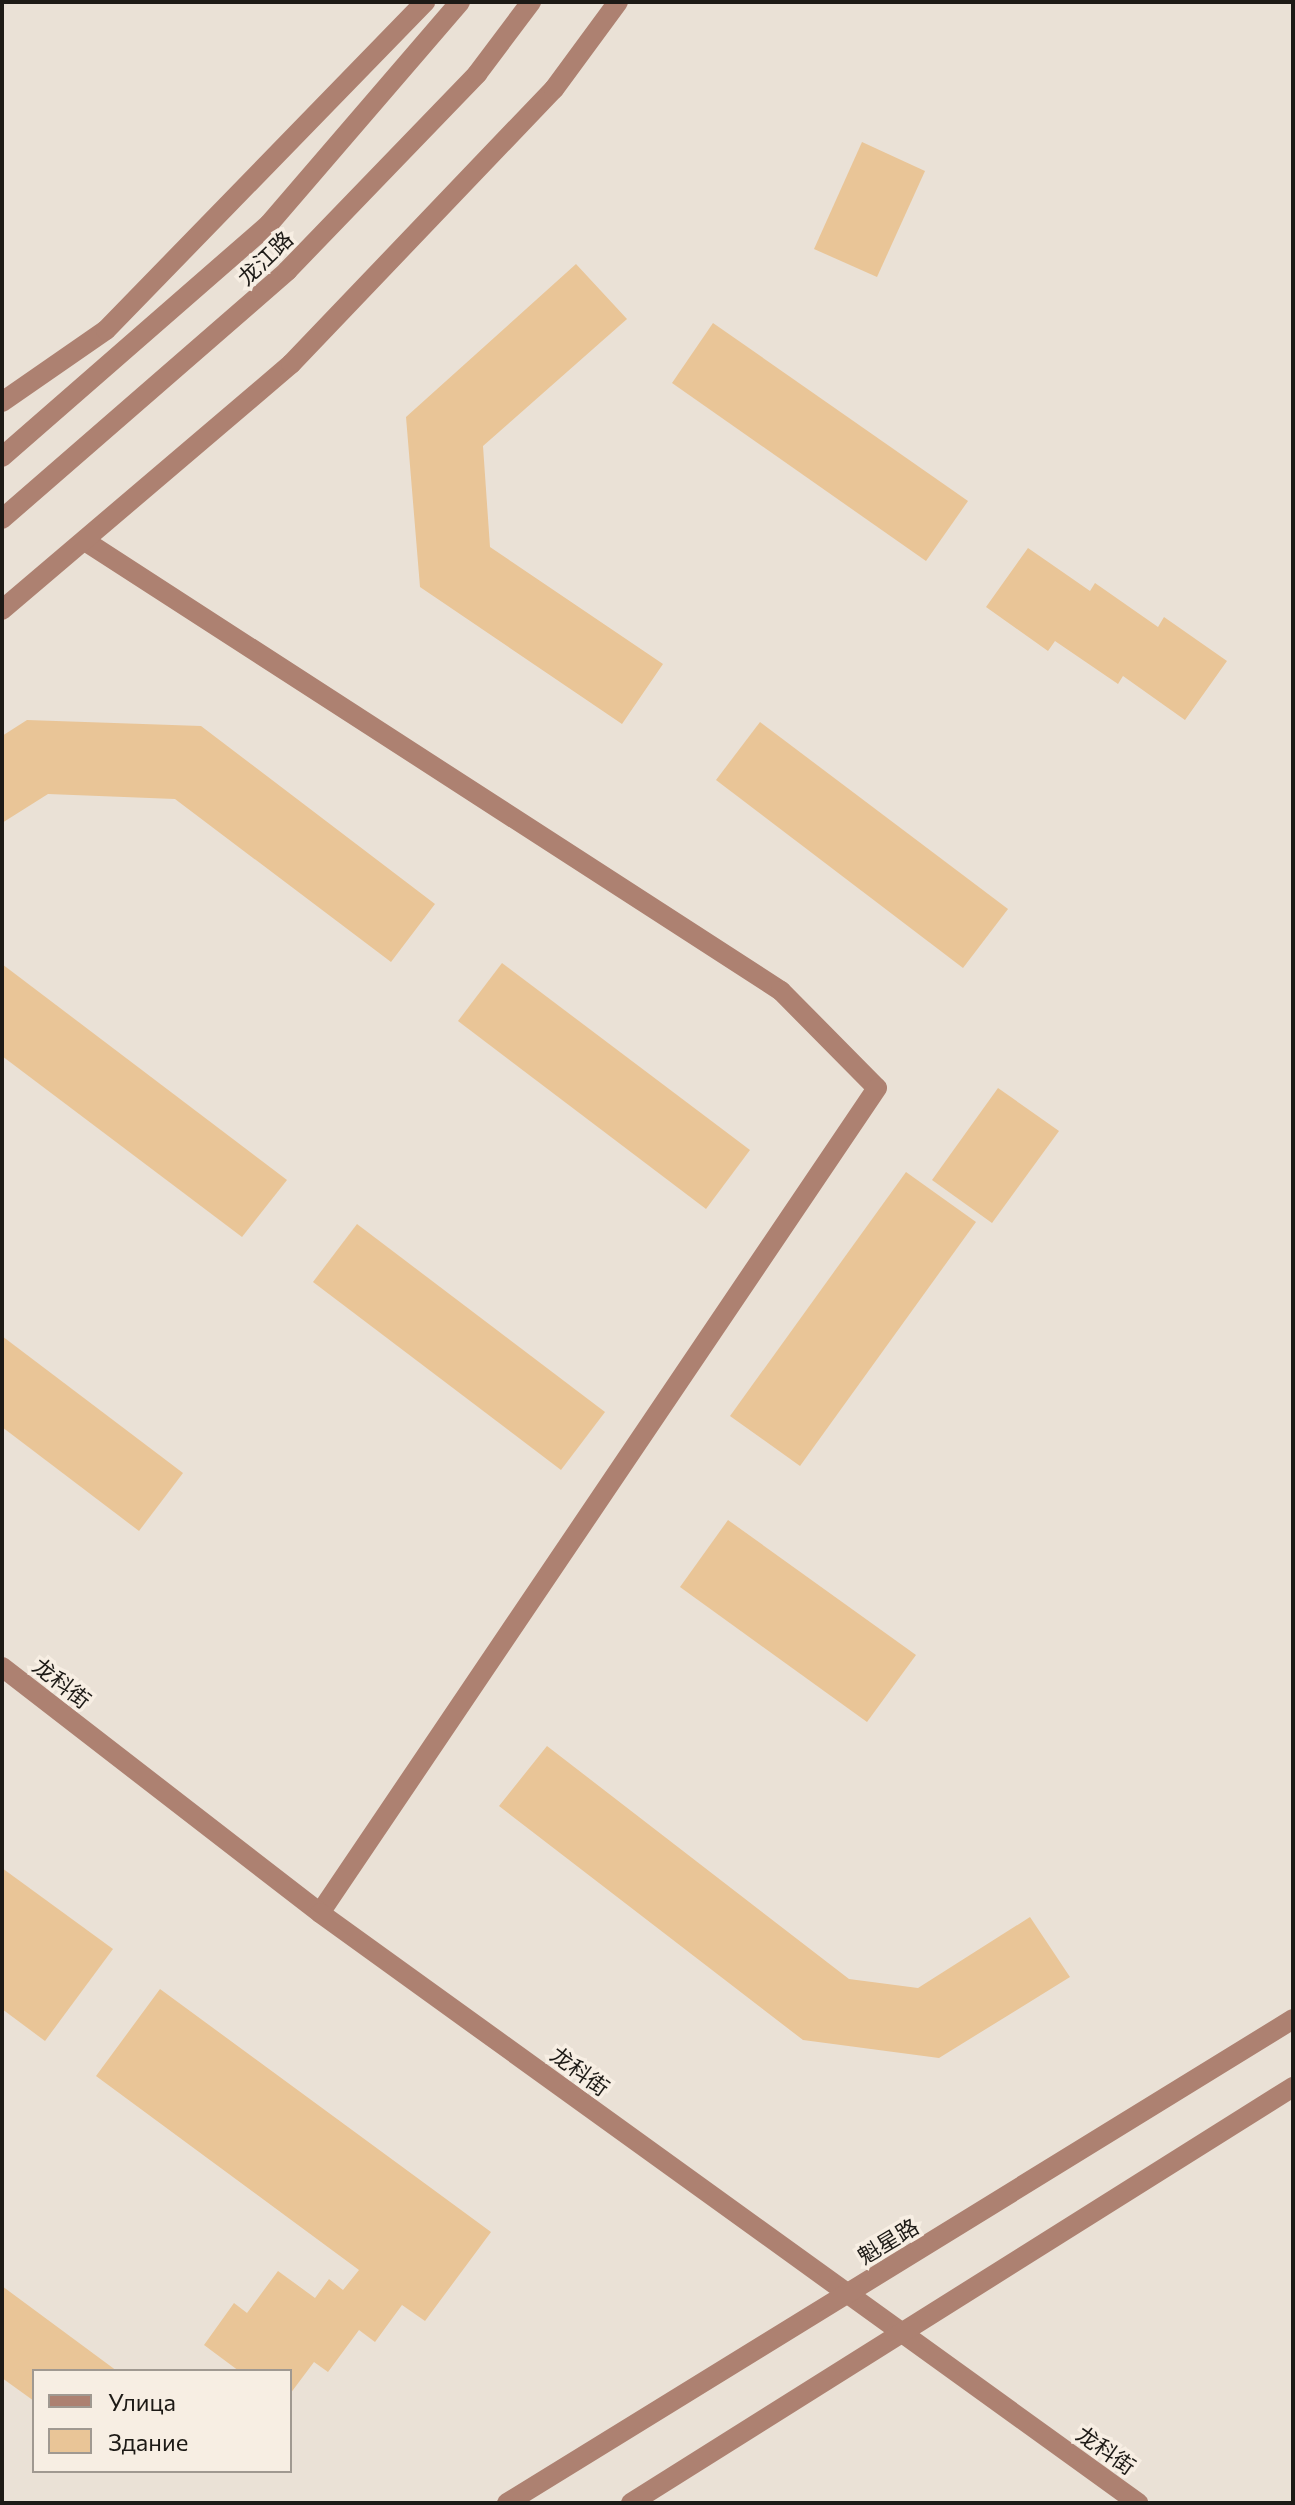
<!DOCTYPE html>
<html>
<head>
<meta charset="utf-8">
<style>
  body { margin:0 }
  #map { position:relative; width:1295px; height:2505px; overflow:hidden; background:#eae1d6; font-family:Commissioner,"Noto Sans SC",sans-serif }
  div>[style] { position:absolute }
  .building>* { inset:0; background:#e9c597 }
  .service>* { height:20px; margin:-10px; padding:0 10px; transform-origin:10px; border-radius:10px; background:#ad8171 }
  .minor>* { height:20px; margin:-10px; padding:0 10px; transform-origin:10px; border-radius:10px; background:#ad8171 }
  .tertiary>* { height:20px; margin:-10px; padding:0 10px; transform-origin:10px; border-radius:10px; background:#ad8171 }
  span { translate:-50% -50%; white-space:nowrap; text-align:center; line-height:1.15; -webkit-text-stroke:7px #f7eee3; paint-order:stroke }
  .street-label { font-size:22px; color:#1d1a16 }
  .frame { position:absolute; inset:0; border:4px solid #1d1a16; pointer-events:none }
  .legend { position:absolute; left:32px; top:2369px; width:260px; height:104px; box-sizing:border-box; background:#f7eee3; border:2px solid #a09991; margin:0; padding:10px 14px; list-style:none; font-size:24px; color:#1d1a16 }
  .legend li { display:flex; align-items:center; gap:16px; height:40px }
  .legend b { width:40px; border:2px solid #a09991 }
</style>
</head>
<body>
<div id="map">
  <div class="building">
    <div style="clip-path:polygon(862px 142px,925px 171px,877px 277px,814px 249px)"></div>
    <div style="clip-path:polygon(576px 264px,627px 319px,483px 446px,490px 547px,663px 664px,622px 724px,420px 587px,406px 417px)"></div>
    <div style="clip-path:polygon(713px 323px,968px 501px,926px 561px,672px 383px)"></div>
    <div style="clip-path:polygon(1028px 548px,1090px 591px,1095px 583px,1158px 627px,1164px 617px,1227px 661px,1185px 720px,1123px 676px,1118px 684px,1055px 641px,1048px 651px,986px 607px)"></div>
    <div style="clip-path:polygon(27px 720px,201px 726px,435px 904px,391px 962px,175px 799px,48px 794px,2px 823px,2px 736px)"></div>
    <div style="clip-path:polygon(760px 722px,1008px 909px,963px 968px,716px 780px)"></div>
    <div style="clip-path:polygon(502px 963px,750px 1150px,706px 1209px,458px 1021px)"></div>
    <div style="clip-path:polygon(2px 964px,287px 1180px,242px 1237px,2px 1056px)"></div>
    <div style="clip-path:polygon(998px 1088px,1059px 1131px,992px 1223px,932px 1180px)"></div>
    <div style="clip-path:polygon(906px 1172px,976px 1222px,800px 1466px,730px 1416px)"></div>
    <div style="clip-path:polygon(357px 1224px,605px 1412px,561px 1470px,313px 1282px)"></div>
    <div style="clip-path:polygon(2px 1336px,183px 1473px,139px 1531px,2px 1427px)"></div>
    <div style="clip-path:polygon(728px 1520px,916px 1655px,867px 1722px,680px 1587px)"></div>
    <div style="clip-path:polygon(547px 1746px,849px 1979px,918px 1988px,1030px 1917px,1070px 1977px,939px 2058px,803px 2040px,499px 1806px)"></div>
    <div style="clip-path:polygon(2px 1868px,113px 1949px,45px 2041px,2px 2009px)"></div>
    <div style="clip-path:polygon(160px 1989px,491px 2232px,425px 2321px,402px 2305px,375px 2342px,359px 2330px,328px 2372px,314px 2362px,290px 2394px,290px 2371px,239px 2371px,204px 2345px,234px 2303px,247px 2313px,278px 2271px,315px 2298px,329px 2279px,343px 2290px,359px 2270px,96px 2076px)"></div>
    <div style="clip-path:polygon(2px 2286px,117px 2371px,34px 2371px,34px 2401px,2px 2378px)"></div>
  </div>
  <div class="service">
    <div style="left:2px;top:402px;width:126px;rotate:-34.7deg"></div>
    <div style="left:106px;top:330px;width:458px;rotate:-45.8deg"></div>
    <div style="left:85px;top:541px;width:829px;rotate:32.88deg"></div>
    <div style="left:781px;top:991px;width:136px;rotate:45.3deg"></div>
    <div style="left:877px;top:1088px;width:995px;rotate:124.03deg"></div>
    <div style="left:2px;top:610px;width:380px;rotate:-40.4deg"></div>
    <div style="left:291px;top:364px;width:381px;rotate:-46.3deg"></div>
    <div style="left:554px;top:89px;width:108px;rotate:-53.7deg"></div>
  </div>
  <div class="minor">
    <div style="left:2px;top:1667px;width:402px;rotate:37.7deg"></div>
    <div style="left:320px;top:1913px;width:1009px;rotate:35.8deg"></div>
  </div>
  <div class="tertiary">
    <div style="left:2px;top:457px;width:354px;rotate:-41.1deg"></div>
    <div style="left:269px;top:224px;width:293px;rotate:-49.3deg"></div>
    <div style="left:2px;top:519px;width:378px;rotate:-41deg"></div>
    <div style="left:287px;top:271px;width:274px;rotate:-46deg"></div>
    <div style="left:477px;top:74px;width:90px;rotate:-53.1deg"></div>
    <div style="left:507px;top:2503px;width:923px;rotate:-31.62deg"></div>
    <div style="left:631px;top:2503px;width:782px;rotate:-32.15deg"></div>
  </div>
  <div class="street-label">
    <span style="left:265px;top:258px;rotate:-44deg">龙江路</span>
    <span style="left:62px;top:1683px;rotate:38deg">龙科街</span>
    <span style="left:580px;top:2071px;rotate:36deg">龙科街</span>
    <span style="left:888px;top:2241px;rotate:-31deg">魁星路</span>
    <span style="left:1106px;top:2450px;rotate:35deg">龙科街</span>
  </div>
  <div class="frame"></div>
  <ul class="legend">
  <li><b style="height:10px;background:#ad8171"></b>Улица</li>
  <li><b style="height:22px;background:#e9c597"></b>Здание</li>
  </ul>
</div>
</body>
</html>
